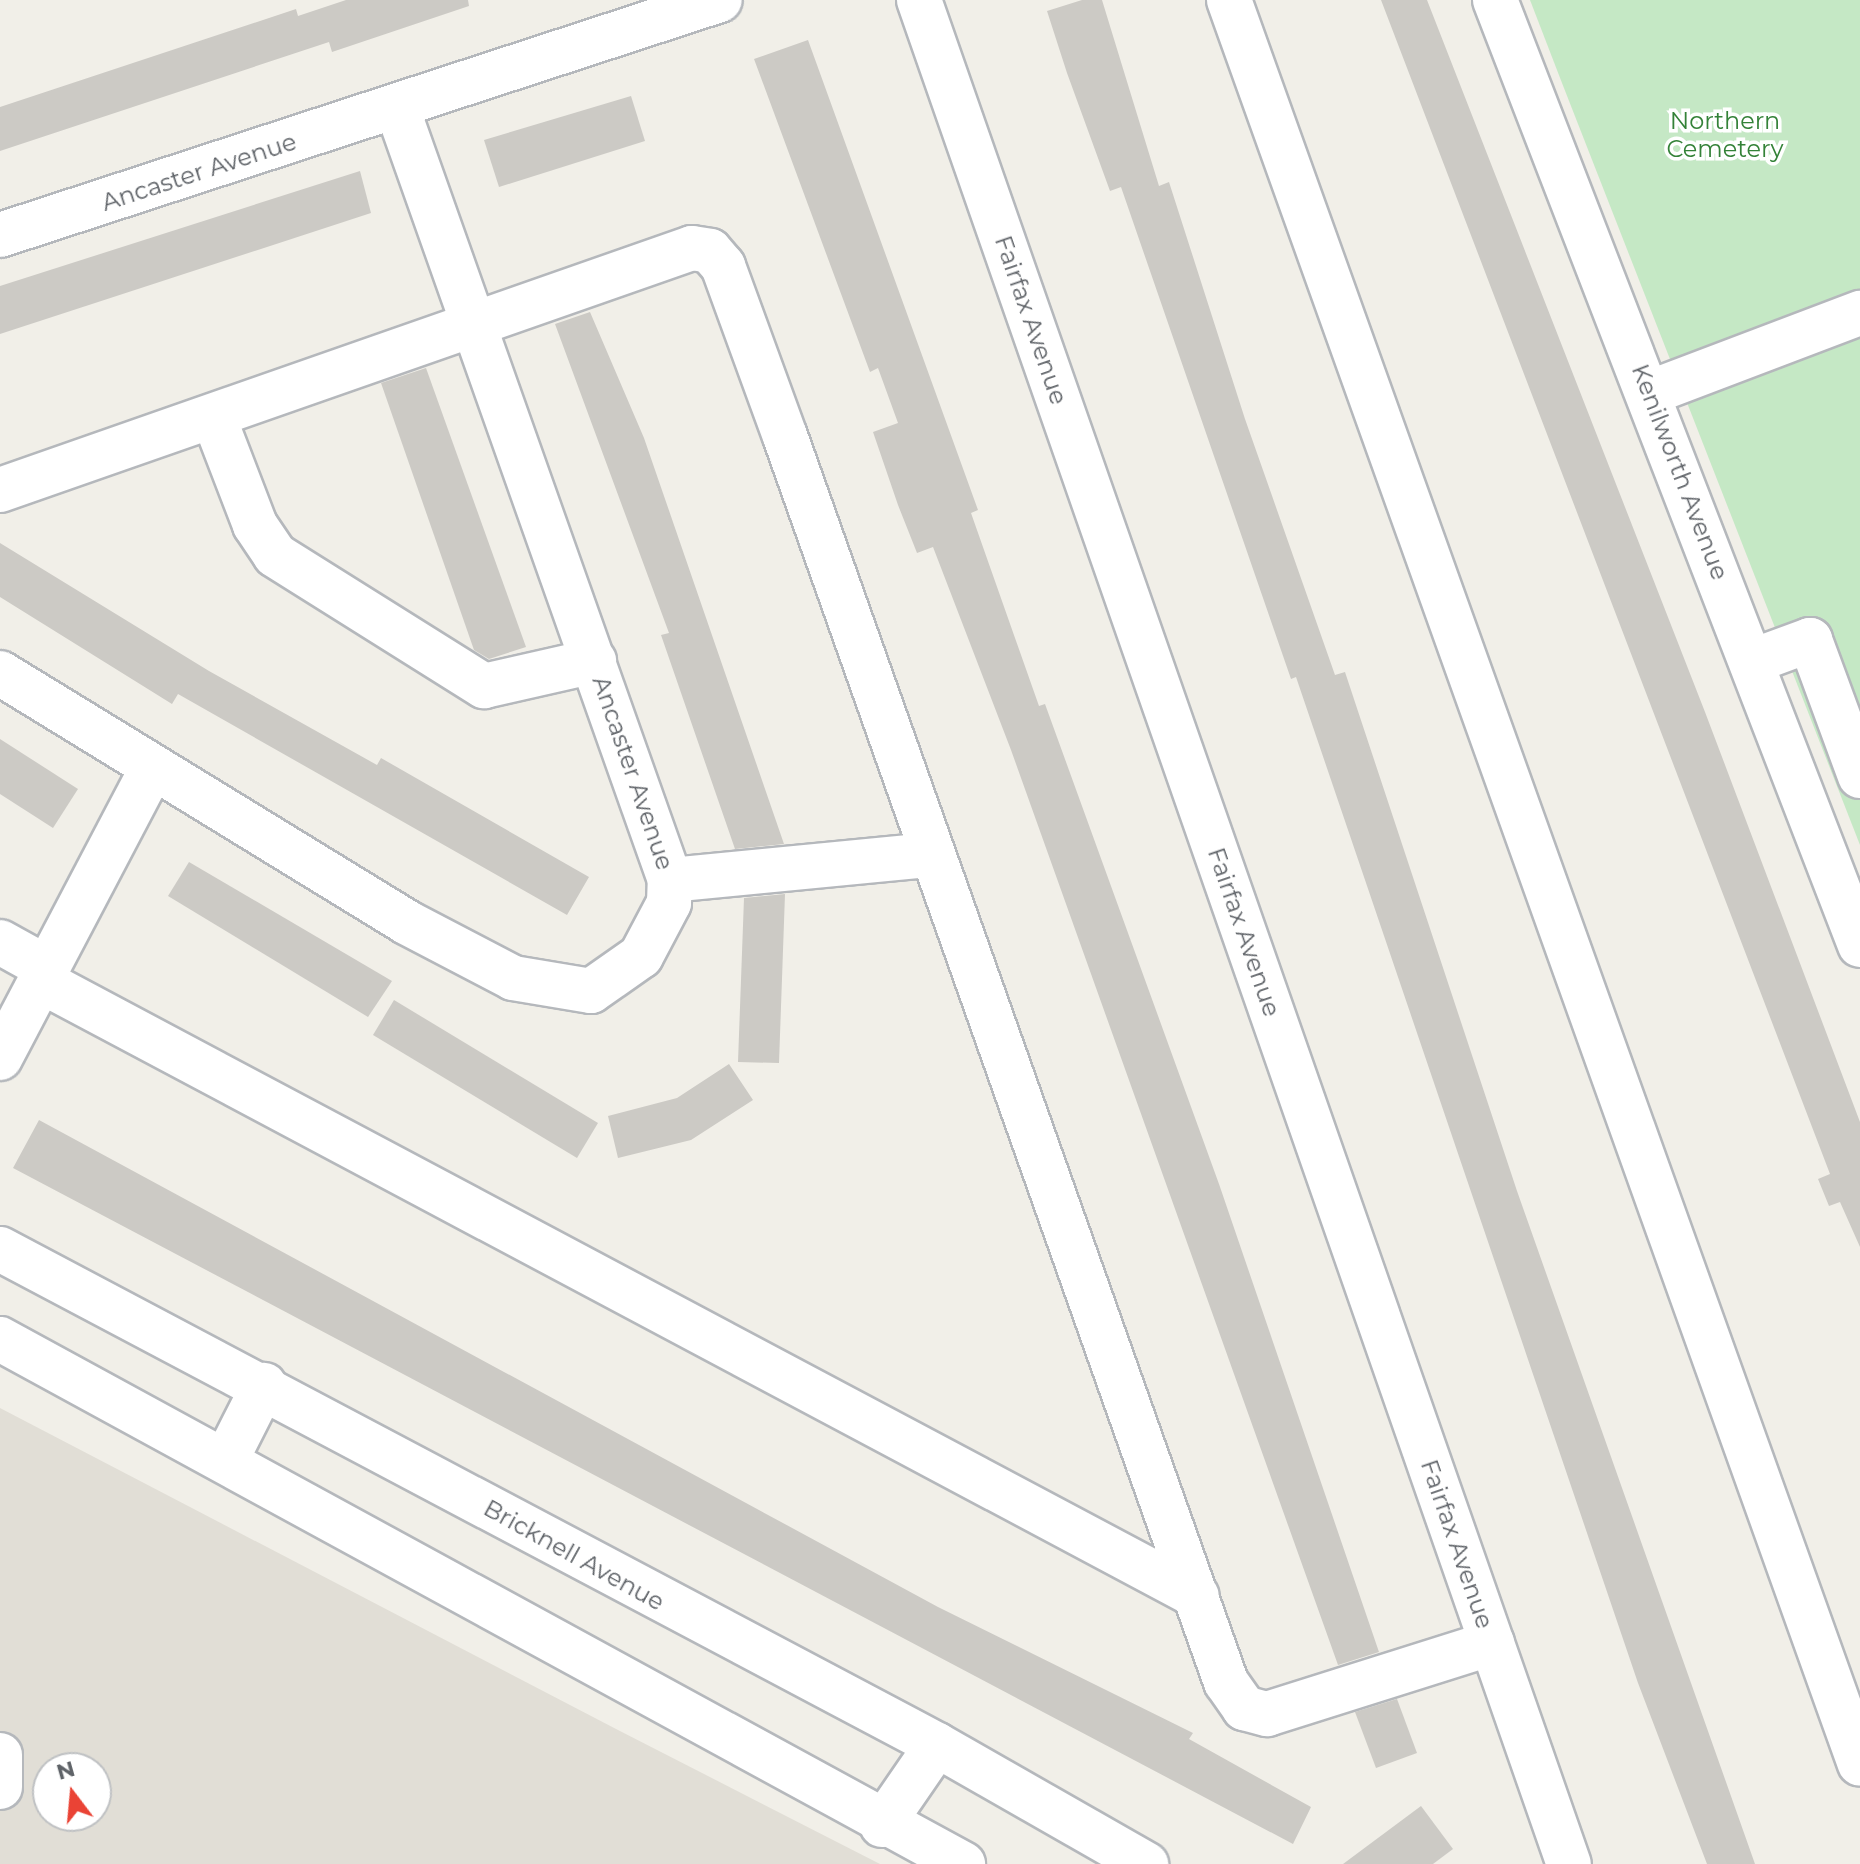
<!DOCTYPE html>
<html>
<head>
<meta charset="utf-8">
<style>
  body { margin:0 }
  #map { position:relative; width:1860px; height:1864px; overflow:hidden; background:#f1efe8; font-family:Montserrat,sans-serif }
  div>[style] { position:absolute }
  .education>* { inset:0; background:#e1ded6 }
  .green>* { inset:0; background:#c5e8c5 }
  .building>* { inset:0; background:#cccac5 }
  .roads { filter:drop-shadow(2px 0 #b5b8bc) drop-shadow(-2px 0 #b5b8bc) drop-shadow(0 2px #b5b8bc) drop-shadow(0 -2px #b5b8bc) }
  .minor>* { height:44px; margin:-22px; padding:0 22px; transform-origin:22px; border-radius:22px; background:#fff }
  span { translate:-50% -50%; white-space:nowrap; text-align:center; line-height:1.15; -webkit-text-stroke:7px #fff; paint-order:stroke }
  .park-label { font-size:24px; color:#348238 }
  .street-label { font-size:24px; color:#5f6368 }
  .north { position:absolute; left:32px; top:1752px; width:80px; height:80px; box-sizing:border-box; background:#fff; border:2px solid #bfc1c3; border-radius:50%; rotate:344deg; font-size:22px; font-weight:700; line-height:32px; text-align:center; color:#5f6368 }
  .north::after { content:''; display:block; margin:auto; width:28px; height:36px; background:#ea4335; clip-path:polygon(50% 0,100% 100%,50% 72%,0 100%) }
</style>
</head>
<body>
<div id="map">
  <div class="education">
    <div style="clip-path:polygon(evenodd,0 1408px,618px 1730px,880px 1864px,0 1864px,0 1408px,48px 1768px,96px 1768px,96px 1816px,48px 1816px,48px 1768px)"></div>
  </div>
  <div class="green">
    <div style="clip-path:polygon(1530px 0,1860px 0,1860px 845px,1562px 83px)"></div>
  </div>
  <div class="building">
    <div style="clip-path:polygon(346px 0,468px 0,469px 6px,332px 52px,329px 42px,0 151px,0 107px,296px 9px,298px 16px)"></div>
    <div style="clip-path:polygon(1082px 0,1102px 0,1159px 186px,1169px 182px,1245px 419px,1335px 675px,1345px 672px,1517px 1191px,1755px 1864px,1707px 1864px,1638px 1683px,1296px 677px,1291px 679px,1121px 187px,1110px 191px,1067px 73px,1047px 11px)"></div>
    <div style="clip-path:polygon(1381px 0,1427px 0,1705px 712px,1860px 1122px,1860px 1247px,1840px 1202px,1829px 1206px,1818px 1179px,1830px 1174px)"></div>
    <div style="clip-path:polygon(808px 40px,978px 510px,971px 513px,1039px 706px,1045px 704px,1219px 1184px,1379px 1652px,1338px 1665px,1011px 750px,933px 547px,917px 553px,898px 505px,873px 432px,898px 423px,878px 368px,870px 372px,754px 59px)"></div>
    <div style="clip-path:polygon(631px 96px,645px 141px,499px 187px,484px 140px)"></div>
    <div style="clip-path:polygon(360px 171px,371px 213px,0 334px,0 286px)"></div>
    <div style="clip-path:polygon(590px 312px,644px 438px,784px 844px,735px 849px,661px 635px,669px 633px,555px 324px)"></div>
    <div style="clip-path:polygon(426px 368px,526px 647px,489px 659px,474px 650px,381px 383px)"></div>
    <div style="clip-path:polygon(0 543px,209px 671px,377px 765px,381px 758px,589px 877px,567px 915px,178px 694px,172px 704px,0 597px)"></div>
    <div style="clip-path:polygon(0 739px,78px 789px,53px 828px,0 794px)"></div>
    <div style="clip-path:polygon(189px 862px,392px 981px,368px 1017px,168px 896px)"></div>
    <div style="clip-path:polygon(785px 894px,779px 1063px,738px 1062px,744px 898px)"></div>
    <div style="clip-path:polygon(394px 1000px,598px 1123px,577px 1158px,373px 1035px)"></div>
    <div style="clip-path:polygon(729px 1064px,753px 1100px,691px 1140px,618px 1158px,608px 1116px,677px 1098px)"></div>
    <div style="clip-path:polygon(39px 1120px,938px 1607px,1193px 1733px,1189px 1739px,1311px 1807px,1293px 1844px,13px 1168px)"></div>
    <div style="clip-path:polygon(1397px 1699px,1417px 1753px,1376px 1768px,1355px 1712px)"></div>
    <div style="clip-path:polygon(1421px 1806px,1453px 1849px,1433px 1864px,1343px 1864px)"></div>
  </div>
  <div class="roads">
    <div class="minor">
      <div style="left:919px;top:0;width:1974px;rotate:70.78deg"></div>
      <div style="left:1229px;top:0;width:1873px;rotate:70.32deg"></div>
      <div style="left:1495px;top:0;width:1013px;rotate:68.88deg"></div>
      <div style="left:0;top:235px;width:757px;rotate:-18.08deg"></div>
      <div style="left:1649px;top:393px;width:226px;rotate:-20.8deg"></div>
      <div style="left:214px;top:418px;width:115px;rotate:69deg"></div>
      <div style="left:255px;top:525px;width:36px;rotate:56deg"></div>
      <div style="left:275px;top:555px;width:247px;rotate:32.1deg"></div>
      <div style="left:484px;top:686px;width:113px;rotate:-12.8deg"></div>
      <div style="left:0;top:490px;width:733px;rotate:-19.28deg"></div>
      <div style="left:692px;top:248px;width:18px;rotate:9deg"></div>
      <div style="left:710px;top:251px;width:20px;rotate:49deg"></div>
      <div style="left:723px;top:266px;width:181px;rotate:70deg"></div>
      <div style="left:785px;top:436px;width:1322px;rotate:70.51deg"></div>
      <div style="left:1226px;top:1682px;width:32px;rotate:55deg"></div>
      <div style="left:1244px;top:1708px;width:24px;rotate:15deg"></div>
      <div style="left:1267px;top:1714px;width:236px;rotate:-17.5deg"></div>
      <div style="left:1753px;top:661px;width:61px;rotate:-20.2deg"></div>
      <div style="left:1810px;top:640px;width:145px;rotate:69.8deg"></div>
      <div style="left:0;top:673px;width:476px;rotate:31.5deg"></div>
      <div style="left:406px;top:922px;width:121px;rotate:27.6deg"></div>
      <div style="left:513px;top:978px;width:79px;rotate:9.5deg"></div>
      <div style="left:591px;top:991px;width:61px;rotate:-35deg"></div>
      <div style="left:641px;top:956px;width:60px;rotate:-62.2deg"></div>
      <div style="left:669px;top:903px;width:23px;rotate:-88deg"></div>
      <div style="left:670px;top:880px;width:819px;rotate:-109.47deg"></div>
      <div style="left:670px;top:880px;width:260px;rotate:-5.5deg"></div>
      <div style="left:0;top:942px;width:54px;rotate:29deg"></div>
      <div style="left:41px;top:981px;width:1309px;rotate:28.01deg"></div>
      <div style="left:0;top:1058px;width:327px;rotate:-62.3deg"></div>
      <div style="left:0;top:1249px;width:1060px;rotate:27.89deg"></div>
      <div style="left:937px;top:1745px;width:241px;rotate:29.7deg"></div>
      <div style="left:0;top:1339px;width:1097px;rotate:28.6deg"></div>
      <div style="left:227px;top:1458px;width:82px;rotate:-63.1deg"></div>
      <div style="left:0;top:1755px;width:32px;rotate:90deg"></div>
      <div style="left:882px;top:1825px;width:97px;rotate:-55.5deg"></div>
    </div>
  </div>
  <div class="park-label">
    <span style="left:1725px;top:135px">Northern<br>Cemetery</span>
  </div>
  <div class="street-label">
    <span style="left:199px;top:172px;rotate:-18deg">Ancaster Avenue</span>
    <span style="left:1031px;top:320px;rotate:71deg">Fairfax Avenue</span>
    <span style="left:1680px;top:472px;rotate:69deg">Kenilworth Avenue</span>
    <span style="left:633px;top:773px;rotate:71deg">Ancaster Avenue</span>
    <span style="left:1244px;top:932px;rotate:71deg">Fairfax Avenue</span>
    <span style="left:1457px;top:1544px;rotate:71deg">Fairfax Avenue</span>
    <span style="left:574px;top:1555px;rotate:29deg">Bricknell Avenue</span>
  </div>
  <div class="north">N</div>
</div>
</body>
</html>
